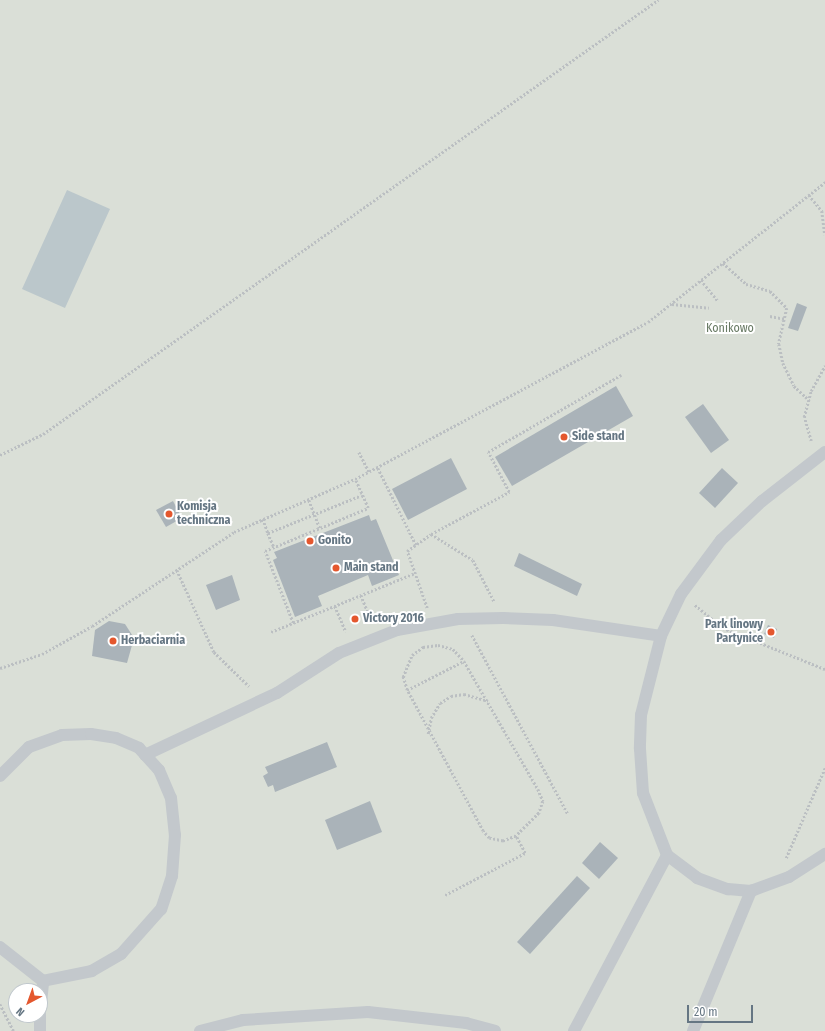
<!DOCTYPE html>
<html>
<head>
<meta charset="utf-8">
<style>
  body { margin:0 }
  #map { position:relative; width:825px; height:1031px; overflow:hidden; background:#fafaf8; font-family:"Fira Sans Condensed",sans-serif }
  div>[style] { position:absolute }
  .green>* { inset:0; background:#dadfd7 }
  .water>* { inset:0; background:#bbc7cb }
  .building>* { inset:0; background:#aab3b9 }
  .path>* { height:2.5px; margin-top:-1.25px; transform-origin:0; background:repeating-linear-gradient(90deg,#bbbfc2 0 2px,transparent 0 4px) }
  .service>* { height:12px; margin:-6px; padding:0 6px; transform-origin:6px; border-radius:6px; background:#c3c8cc }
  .dots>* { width:11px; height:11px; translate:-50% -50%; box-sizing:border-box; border:2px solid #fff; border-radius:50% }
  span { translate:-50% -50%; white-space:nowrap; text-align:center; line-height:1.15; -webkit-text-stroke:4px #fff; paint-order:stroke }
  .park-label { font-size:12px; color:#687a64 }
  .poi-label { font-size:12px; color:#657683; font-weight:700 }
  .left { translate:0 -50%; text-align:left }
  .right { translate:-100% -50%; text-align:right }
  .north { position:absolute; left:8px; top:983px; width:40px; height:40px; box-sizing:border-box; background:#fff; border:1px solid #c1c8cd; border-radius:50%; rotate:221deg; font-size:11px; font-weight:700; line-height:16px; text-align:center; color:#657683 }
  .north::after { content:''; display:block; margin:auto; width:14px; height:18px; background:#e4572e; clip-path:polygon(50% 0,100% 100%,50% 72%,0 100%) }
  .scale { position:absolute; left:687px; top:1005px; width:66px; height:18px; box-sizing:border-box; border:2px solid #657683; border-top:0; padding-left:5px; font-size:12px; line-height:14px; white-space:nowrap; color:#657683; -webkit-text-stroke:3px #fff; paint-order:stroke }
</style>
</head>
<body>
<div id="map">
  <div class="green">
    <div style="clip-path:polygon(evenodd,0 0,825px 0,825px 1031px,0 1031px,0 0,16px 991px,40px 991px,40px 1015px,16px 1015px,16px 991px)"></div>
  </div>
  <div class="water">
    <div style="clip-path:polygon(67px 190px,110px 209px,65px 308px,22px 289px)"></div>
  </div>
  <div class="building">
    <div style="clip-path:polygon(797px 303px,807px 307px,798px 331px,788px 328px)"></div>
    <div style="clip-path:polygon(616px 386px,633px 416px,512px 486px,495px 457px)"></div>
    <div style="clip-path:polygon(703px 404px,729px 440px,711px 453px,685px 417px)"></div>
    <div style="clip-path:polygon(451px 458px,467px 489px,408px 520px,392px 489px)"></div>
    <div style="clip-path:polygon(722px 468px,738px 483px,715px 508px,699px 493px)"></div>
    <div style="clip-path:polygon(173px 501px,182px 518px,166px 527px,156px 510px)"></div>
    <div style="clip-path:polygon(369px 515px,371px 521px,376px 519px,399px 575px,372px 586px,368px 575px,318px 596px,322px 606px,295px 617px,273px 560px,277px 558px,274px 552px)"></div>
    <div style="clip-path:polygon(519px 553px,582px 584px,577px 596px,514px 566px)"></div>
    <div style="clip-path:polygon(232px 575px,240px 600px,216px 610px,206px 585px)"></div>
    <div style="clip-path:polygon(109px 621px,125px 624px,134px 638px,127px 663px,92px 656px,95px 630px)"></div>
    <div style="clip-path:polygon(768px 625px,777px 629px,774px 638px,764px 634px)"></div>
    <div style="clip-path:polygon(327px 742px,337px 767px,275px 792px,273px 785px,268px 787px,263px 776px,268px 773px,265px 767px)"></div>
    <div style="clip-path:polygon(370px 801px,382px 832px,337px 850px,325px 820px)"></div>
    <div style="clip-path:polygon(600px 842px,618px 858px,599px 879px,582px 863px)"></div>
    <div style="clip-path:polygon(577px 876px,590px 888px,530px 954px,517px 942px)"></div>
  </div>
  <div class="path">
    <div style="left:809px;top:195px;width:21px;rotate:51deg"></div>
    <div style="left:822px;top:211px;width:24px;rotate:83deg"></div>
    <div style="left:723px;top:263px;width:31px;rotate:42deg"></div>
    <div style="left:746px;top:284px;width:25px;rotate:16deg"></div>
    <div style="left:770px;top:291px;width:24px;rotate:45deg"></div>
    <div style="left:787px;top:308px;width:37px;rotate:103deg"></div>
    <div style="left:779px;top:344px;width:19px;rotate:78deg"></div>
    <div style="left:783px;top:363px;width:25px;rotate:64deg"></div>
    <div style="left:794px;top:386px;width:21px;rotate:43deg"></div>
    <div style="left:701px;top:280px;width:27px;rotate:51deg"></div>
    <div style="left:672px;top:304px;width:37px;rotate:6deg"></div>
    <div style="left:770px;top:316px;width:15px;rotate:11deg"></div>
    <div style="left:811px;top:441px;width:25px;rotate:-106deg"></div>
    <div style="left:804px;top:417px;width:27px;rotate:-75deg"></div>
    <div style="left:811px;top:391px;width:29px;rotate:-61deg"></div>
    <div style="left:359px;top:452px;width:22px;rotate:63deg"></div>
    <div style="left:0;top:455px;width:48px;rotate:-26deg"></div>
    <div style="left:43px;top:434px;width:753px;rotate:-35.21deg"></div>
    <div style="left:378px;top:468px;width:86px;rotate:63.7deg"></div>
    <div style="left:309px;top:500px;width:30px;rotate:69deg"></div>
    <div style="left:263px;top:519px;width:15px;rotate:70deg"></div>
    <div style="left:268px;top:533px;width:101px;rotate:-22deg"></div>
    <div style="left:268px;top:533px;width:15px;rotate:67deg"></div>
    <div style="left:431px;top:534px;width:49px;rotate:31.8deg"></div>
    <div style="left:473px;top:560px;width:46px;rotate:62.9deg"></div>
    <div style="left:177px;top:570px;width:90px;rotate:65.7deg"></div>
    <div style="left:214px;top:652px;width:49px;rotate:44.2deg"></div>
    <div style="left:361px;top:595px;width:29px;rotate:68deg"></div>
    <div style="left:695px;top:605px;width:36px;rotate:39deg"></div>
    <div style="left:723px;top:628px;width:110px;rotate:21.9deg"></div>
    <div style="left:335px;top:606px;width:28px;rotate:67deg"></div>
    <div style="left:427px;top:608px;width:60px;rotate:-109.3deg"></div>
    <div style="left:407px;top:551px;width:29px;rotate:-35deg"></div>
    <div style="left:431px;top:534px;width:89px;rotate:-28.3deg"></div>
    <div style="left:509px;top:492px;width:45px;rotate:-117.7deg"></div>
    <div style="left:488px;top:452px;width:154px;rotate:-30.1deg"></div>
    <div style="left:293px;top:623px;width:77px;rotate:-111.3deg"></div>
    <div style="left:265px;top:551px;width:112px;rotate:-22.7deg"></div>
    <div style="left:368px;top:508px;width:32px;rotate:-114deg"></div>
    <div style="left:271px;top:632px;width:156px;rotate:-22.3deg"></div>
    <div style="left:472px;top:635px;width:203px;rotate:61.8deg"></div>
    <div style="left:438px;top:645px;width:16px;rotate:15deg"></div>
    <div style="left:453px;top:649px;width:16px;rotate:47deg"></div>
    <div style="left:464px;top:661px;width:148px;rotate:60deg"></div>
    <div style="left:538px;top:789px;width:13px;rotate:67deg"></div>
    <div style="left:543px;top:801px;width:13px;rotate:108deg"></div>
    <div style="left:539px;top:813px;width:33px;rotate:135deg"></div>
    <div style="left:516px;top:836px;width:14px;rotate:159deg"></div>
    <div style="left:503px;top:841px;width:14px;rotate:-168deg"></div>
    <div style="left:489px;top:838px;width:9px;rotate:-131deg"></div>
    <div style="left:483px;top:831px;width:160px;rotate:-118.3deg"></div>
    <div style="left:407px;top:690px;width:14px;rotate:-107deg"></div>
    <div style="left:403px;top:677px;width:24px;rotate:-68deg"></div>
    <div style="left:412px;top:655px;width:14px;rotate:-36deg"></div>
    <div style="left:423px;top:647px;width:15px;rotate:-8deg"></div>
    <div style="left:0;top:668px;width:44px;rotate:-18.4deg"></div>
    <div style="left:42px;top:654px;width:57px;rotate:-29.2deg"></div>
    <div style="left:92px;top:626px;width:170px;rotate:-33.5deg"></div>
    <div style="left:234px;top:532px;width:132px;rotate:-23.7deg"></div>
    <div style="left:355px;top:479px;width:332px;rotate:-28.2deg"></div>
    <div style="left:648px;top:322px;width:226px;rotate:-38.3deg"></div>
    <div style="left:407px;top:690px;width:64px;rotate:-27deg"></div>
    <div style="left:428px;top:734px;width:16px;rotate:-79deg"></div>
    <div style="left:431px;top:718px;width:17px;rotate:-59deg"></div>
    <div style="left:440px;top:703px;width:13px;rotate:-32deg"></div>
    <div style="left:451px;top:696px;width:13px;rotate:-9deg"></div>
    <div style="left:464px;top:694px;width:25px;rotate:16deg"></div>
    <div style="left:786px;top:858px;width:98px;rotate:-66.6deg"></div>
    <div style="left:445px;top:895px;width:90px;rotate:-27.7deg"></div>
    <div style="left:525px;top:853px;width:19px;rotate:-118deg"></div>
    <div style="left:0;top:1004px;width:30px;rotate:63deg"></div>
  </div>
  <div class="service">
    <div style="left:825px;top:452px;width:80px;rotate:142.1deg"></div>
    <div style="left:762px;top:501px;width:57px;rotate:136.4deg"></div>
    <div style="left:721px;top:540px;width:67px;rotate:126.5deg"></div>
    <div style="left:681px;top:594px;width:47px;rotate:115.5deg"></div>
    <div style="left:661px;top:636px;width:81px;rotate:104.2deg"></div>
    <div style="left:641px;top:715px;width:34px;rotate:92deg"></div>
    <div style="left:640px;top:749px;width:44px;rotate:86.1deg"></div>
    <div style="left:643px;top:793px;width:66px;rotate:68.8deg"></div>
    <div style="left:667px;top:855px;width:38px;rotate:37deg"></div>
    <div style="left:697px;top:878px;width:33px;rotate:20deg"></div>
    <div style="left:728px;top:889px;width:23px;rotate:5deg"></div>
    <div style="left:751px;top:891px;width:40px;rotate:-20.2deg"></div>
    <div style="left:789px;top:877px;width:43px;rotate:-32.6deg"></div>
    <div style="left:145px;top:755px;width:146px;rotate:-25.2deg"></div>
    <div style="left:277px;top:693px;width:74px;rotate:-32.8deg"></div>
    <div style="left:339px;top:653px;width:62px;rotate:-21.6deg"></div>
    <div style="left:397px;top:630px;width:62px;rotate:-10.2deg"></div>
    <div style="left:458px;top:619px;width:45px;rotate:-1.3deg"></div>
    <div style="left:503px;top:618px;width:50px;rotate:2.3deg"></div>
    <div style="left:553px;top:620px;width:109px;rotate:8.4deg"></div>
    <div style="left:0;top:776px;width:41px;rotate:-45deg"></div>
    <div style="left:29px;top:747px;width:35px;rotate:-20deg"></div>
    <div style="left:62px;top:735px;width:29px;rotate:-2deg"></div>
    <div style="left:91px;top:734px;width:25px;rotate:9deg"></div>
    <div style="left:116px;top:738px;width:25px;rotate:23deg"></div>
    <div style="left:139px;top:748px;width:30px;rotate:48deg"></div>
    <div style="left:159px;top:770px;width:30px;rotate:67deg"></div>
    <div style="left:171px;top:798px;width:37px;rotate:84deg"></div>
    <div style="left:175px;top:835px;width:41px;rotate:94.2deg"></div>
    <div style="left:172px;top:876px;width:35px;rotate:108deg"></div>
    <div style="left:161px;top:909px;width:60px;rotate:131.6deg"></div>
    <div style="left:121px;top:954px;width:34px;rotate:150deg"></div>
    <div style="left:92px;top:971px;width:50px;rotate:168.5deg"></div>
    <div style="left:43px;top:981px;width:55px;rotate:-141.7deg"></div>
    <div style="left:40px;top:1012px;width:31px;rotate:-84deg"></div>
    <div style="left:40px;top:1015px;width:16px;rotate:90deg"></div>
    <div style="left:200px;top:1031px;width:44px;rotate:-14.3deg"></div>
    <div style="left:243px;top:1020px;width:125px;rotate:-3.7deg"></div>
    <div style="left:368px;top:1012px;width:99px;rotate:6.4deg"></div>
    <div style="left:466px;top:1023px;width:30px;rotate:15deg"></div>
    <div style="left:574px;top:1031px;width:199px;rotate:-62.1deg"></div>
    <div style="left:693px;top:1031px;width:152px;rotate:-67.5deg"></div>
  </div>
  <div class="dots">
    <div style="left:564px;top:437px;background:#e4572e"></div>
    <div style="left:169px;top:514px;background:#e4572e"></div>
    <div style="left:310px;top:541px;background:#e4572e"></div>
    <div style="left:336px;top:568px;background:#e4572e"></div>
    <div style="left:355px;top:619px;background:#e4572e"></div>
    <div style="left:771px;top:632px;background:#e4572e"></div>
    <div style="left:113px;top:641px;background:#e4572e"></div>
  </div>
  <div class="park-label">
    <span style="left:730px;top:329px">Konikowo</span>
  </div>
  <div class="poi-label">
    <span class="left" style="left:572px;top:437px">Side stand</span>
    <span class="left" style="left:177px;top:514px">Komisja<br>techniczna</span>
    <span class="left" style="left:318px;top:541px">Gonito</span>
    <span class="left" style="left:344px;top:568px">Main stand</span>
    <span class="left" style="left:363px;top:619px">Victory 2016</span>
    <span class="right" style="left:763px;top:632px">Park linowy<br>Partynice</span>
    <span class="left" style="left:121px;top:641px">Herbaciarnia</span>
  </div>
  <div class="north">N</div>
  <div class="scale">20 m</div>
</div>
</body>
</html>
